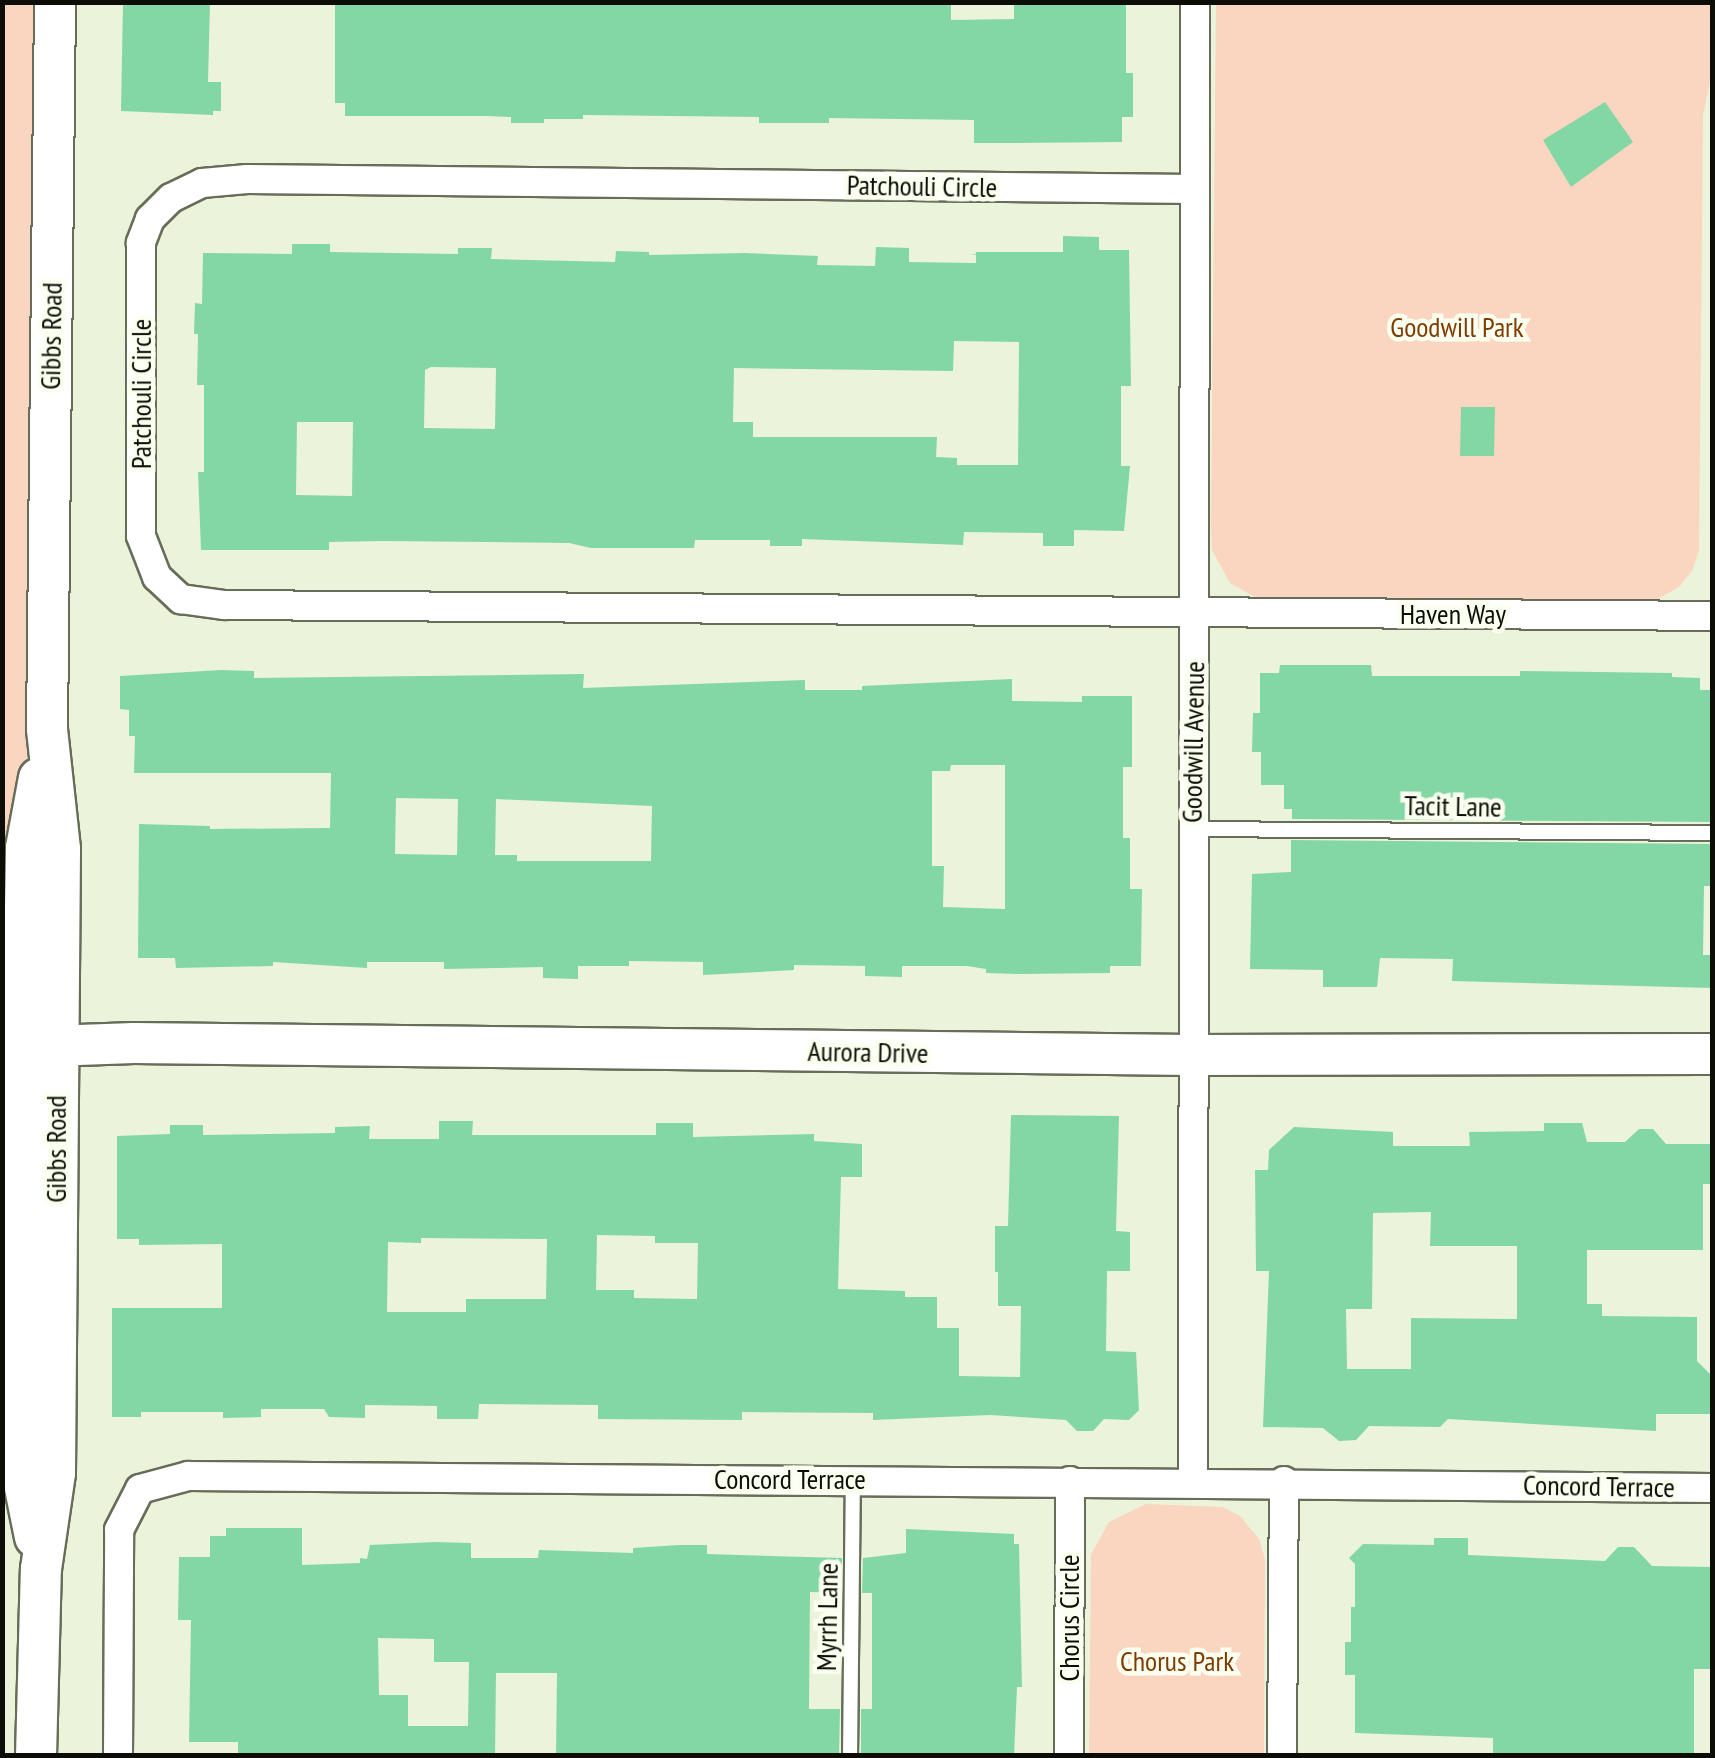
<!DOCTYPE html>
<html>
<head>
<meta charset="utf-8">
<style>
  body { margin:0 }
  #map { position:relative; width:1715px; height:1758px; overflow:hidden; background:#ebf3db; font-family:"PT Sans Narrow",sans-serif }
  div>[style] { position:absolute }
  .green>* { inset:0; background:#fad5bf }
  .building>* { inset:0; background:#83d7a5 }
  .roads { filter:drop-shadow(2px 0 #666d58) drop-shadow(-2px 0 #666d58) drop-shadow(0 2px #666d58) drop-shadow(0 -2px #666d58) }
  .lane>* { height:14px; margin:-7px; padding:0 7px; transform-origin:7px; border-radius:7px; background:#fff }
  .street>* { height:28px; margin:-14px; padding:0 14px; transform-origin:14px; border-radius:14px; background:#fff }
  .secondary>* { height:40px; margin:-20px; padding:0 20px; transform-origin:20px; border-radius:20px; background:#fff }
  span { translate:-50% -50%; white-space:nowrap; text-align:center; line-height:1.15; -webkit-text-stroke:9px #fafff0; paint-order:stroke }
  .street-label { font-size:28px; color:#0b0d06 }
  .park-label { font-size:28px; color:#7f3c00 }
  .frame { position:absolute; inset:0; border:5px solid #0b0d06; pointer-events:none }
</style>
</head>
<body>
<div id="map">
  <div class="green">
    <div style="clip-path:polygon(40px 2px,35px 698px,8px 924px,3px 1160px,2px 3px)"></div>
    <div style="clip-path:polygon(1216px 3px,1712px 3px,1712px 72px,1703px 115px,1699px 551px,1692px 571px,1679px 587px,1649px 604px,1260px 600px,1230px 583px,1212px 550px,1211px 523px)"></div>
    <div style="clip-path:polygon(1146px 1504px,1223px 1507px,1240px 1516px,1259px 1539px,1265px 1560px,1264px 1755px,1089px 1755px,1091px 1554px,1109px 1522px)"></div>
  </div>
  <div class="building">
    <div style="clip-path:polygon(123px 2px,210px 3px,208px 82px,221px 82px,221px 111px,213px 111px,213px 115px,121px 111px)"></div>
    <div style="clip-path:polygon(335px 2px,911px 2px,951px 5px,951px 20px,1014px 19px,1014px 2px,1126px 2px,1126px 73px,1133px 73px,1133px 117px,1122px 117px,1122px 142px,1011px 143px,974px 143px,974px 120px,829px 118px,829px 123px,759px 123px,759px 117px,583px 115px,583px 119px,544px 119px,544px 123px,511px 123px,511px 117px,487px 116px,345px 116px,345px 103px,335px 103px)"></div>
    <div style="clip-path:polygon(1605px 102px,1633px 142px,1571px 187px,1543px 140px)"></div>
    <div style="clip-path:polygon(evenodd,1063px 236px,1099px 237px,1099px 250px,1129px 250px,1131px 386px,1121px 386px,1121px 466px,1130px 466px,1124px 531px,1074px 530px,1074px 546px,1043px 546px,1043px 533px,964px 532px,963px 545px,802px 539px,802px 546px,770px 546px,770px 540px,695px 540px,694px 548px,591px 548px,569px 543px,384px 541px,329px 542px,329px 550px,201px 550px,198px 472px,204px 472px,204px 385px,197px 385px,198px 334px,194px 334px,195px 303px,202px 304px,203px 253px,292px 254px,292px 244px,330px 244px,330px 252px,458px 254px,458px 248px,492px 248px,491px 259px,615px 262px,616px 251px,649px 252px,649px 255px,745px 253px,818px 256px,817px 265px,875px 266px,876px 247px,909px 248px,909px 262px,976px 263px,976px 252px,1063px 252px,1063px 236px,954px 341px,1019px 342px,1018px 465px,957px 465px,957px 458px,936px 457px,937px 437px,753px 437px,753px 422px,733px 422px,734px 368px,953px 371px,954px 341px,1063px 236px,431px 367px,496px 368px,495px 429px,424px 428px,425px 370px,431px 367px,1063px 236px,297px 422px,353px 422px,352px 496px,296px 495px,297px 422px)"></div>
    <div style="clip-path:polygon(1461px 407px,1495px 407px,1494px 456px,1460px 456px)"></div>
    <div style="clip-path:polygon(1280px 665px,1371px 665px,1372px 676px,1520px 676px,1520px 671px,1672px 673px,1672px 677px,1700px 678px,1700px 690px,1712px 690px,1712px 822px,1292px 819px,1292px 809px,1284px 809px,1284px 785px,1261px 785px,1261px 752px,1252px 752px,1253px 713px,1260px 713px,1260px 673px,1279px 673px)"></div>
    <div style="clip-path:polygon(evenodd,221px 670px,254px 671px,254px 678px,584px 674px,583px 688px,805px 680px,805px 690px,862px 690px,862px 686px,1012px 679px,1012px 701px,1082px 702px,1082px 696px,1132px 696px,1132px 767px,1123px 767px,1123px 838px,1130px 838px,1130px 889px,1142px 889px,1141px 966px,1110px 966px,1110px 973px,1021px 974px,986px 973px,986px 969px,967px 966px,902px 966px,902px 977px,865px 976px,865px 966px,794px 965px,794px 970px,703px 975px,703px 962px,629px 961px,629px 966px,578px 966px,578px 979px,543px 978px,543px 967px,444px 969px,444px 962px,367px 962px,367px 968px,273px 962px,273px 966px,176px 968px,175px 958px,138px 958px,139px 824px,210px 826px,210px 829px,330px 828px,331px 773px,134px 773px,135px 736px,129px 736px,129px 710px,120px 709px,120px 676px,221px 670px,951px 765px,1005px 765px,1005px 909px,943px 907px,944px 866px,932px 866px,932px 771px,950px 771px,951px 765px,221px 670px,396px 798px,458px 799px,457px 855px,395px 854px,396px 798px,221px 670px,496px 799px,652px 806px,651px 861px,517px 861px,517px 855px,495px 855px,496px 799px)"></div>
    <div style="clip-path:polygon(1291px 840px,1712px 844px,1712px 886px,1704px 886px,1703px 955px,1712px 955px,1712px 988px,1452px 981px,1453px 959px,1380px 958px,1377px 987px,1323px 987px,1323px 970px,1250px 969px,1252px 874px,1291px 872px)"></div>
    <div style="clip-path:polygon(evenodd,1011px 1115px,1119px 1116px,1116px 1231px,1130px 1232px,1130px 1271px,1107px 1271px,1106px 1351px,1136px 1352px,1139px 1410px,1129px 1420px,1104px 1419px,1093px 1431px,1077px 1431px,1066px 1420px,990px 1415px,873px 1420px,873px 1413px,742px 1412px,742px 1420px,598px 1419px,598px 1405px,479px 1404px,478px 1419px,437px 1419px,437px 1406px,365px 1405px,365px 1418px,329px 1417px,324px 1409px,261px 1409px,261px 1417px,223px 1418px,223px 1412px,141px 1412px,141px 1417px,112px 1417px,112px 1308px,222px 1308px,222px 1244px,139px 1245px,139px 1239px,117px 1239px,117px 1136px,170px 1134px,170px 1125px,203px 1125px,203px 1135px,335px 1133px,335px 1127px,370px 1126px,369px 1139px,439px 1139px,439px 1121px,473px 1121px,472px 1135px,656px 1135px,656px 1123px,693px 1123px,693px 1137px,814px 1134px,814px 1141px,862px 1144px,862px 1177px,841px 1177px,838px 1289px,905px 1291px,905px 1297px,937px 1297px,937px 1328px,959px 1328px,959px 1376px,1020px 1377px,1021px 1306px,998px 1306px,998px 1272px,995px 1272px,995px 1226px,1008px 1226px,1011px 1115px,597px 1235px,655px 1236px,655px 1243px,698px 1243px,697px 1299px,634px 1298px,634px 1290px,596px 1290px,597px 1235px,1011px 1115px,421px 1238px,547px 1239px,546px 1299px,466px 1299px,466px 1312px,387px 1312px,388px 1242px,421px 1243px,421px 1238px)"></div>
    <div style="clip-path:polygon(evenodd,1544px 1123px,1582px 1123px,1587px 1142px,1625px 1142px,1639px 1129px,1653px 1129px,1666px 1144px,1712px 1144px,1712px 1184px,1703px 1184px,1703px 1250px,1587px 1250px,1587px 1304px,1602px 1304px,1602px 1316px,1697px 1317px,1697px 1361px,1712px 1376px,1712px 1414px,1656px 1414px,1656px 1431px,1448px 1419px,1440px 1427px,1369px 1426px,1356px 1440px,1339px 1441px,1323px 1428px,1263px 1427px,1269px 1271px,1256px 1271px,1255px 1170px,1268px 1170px,1269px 1150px,1294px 1127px,1393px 1132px,1393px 1146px,1470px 1146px,1469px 1132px,1544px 1131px,1544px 1123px,1431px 1212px,1430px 1246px,1517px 1246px,1517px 1319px,1411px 1318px,1411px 1369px,1347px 1369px,1346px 1309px,1372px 1309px,1373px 1213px,1431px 1212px)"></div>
    <div style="clip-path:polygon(evenodd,226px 1528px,302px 1528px,302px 1565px,360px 1563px,360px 1558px,367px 1559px,370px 1545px,435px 1542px,471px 1543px,471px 1558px,538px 1558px,539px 1550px,633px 1553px,633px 1548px,679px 1545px,707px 1545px,707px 1554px,842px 1558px,841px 1593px,810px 1592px,809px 1709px,840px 1709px,839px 1756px,556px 1756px,557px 1673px,496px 1673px,495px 1756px,238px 1756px,238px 1742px,189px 1742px,191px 1620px,178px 1620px,179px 1557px,210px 1557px,210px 1536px,226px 1536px,226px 1528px,378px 1638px,434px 1639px,434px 1662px,469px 1662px,468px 1726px,408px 1726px,408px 1695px,379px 1695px,378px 1638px)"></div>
    <div style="clip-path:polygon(906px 1529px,1014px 1534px,1014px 1544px,1019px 1544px,1022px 1687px,1017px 1687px,1014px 1756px,861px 1756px,861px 1709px,872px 1709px,872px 1593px,862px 1593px,863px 1558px,906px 1553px)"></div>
    <div style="clip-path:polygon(1434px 1538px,1468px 1538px,1468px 1555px,1605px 1561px,1618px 1547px,1634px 1547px,1652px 1566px,1712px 1567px,1712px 1669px,1694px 1669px,1694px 1756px,1493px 1756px,1493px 1738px,1355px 1733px,1355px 1675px,1345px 1675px,1345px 1642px,1351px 1642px,1351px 1607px,1355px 1607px,1355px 1564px,1349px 1558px,1363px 1544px,1434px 1545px)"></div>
  </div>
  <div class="roads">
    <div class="lane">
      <div style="left:1193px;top:829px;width:519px;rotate:0.44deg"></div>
      <div style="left:850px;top:1756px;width:277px;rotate:-89.4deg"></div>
    </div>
    <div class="street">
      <div style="left:1194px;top:189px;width:947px;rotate:-179.39deg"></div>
      <div style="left:247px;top:179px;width:45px;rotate:174.9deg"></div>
      <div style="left:202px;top:183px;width:34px;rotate:154deg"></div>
      <div style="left:171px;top:198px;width:30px;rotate:135deg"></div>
      <div style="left:150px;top:219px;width:26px;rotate:111deg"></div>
      <div style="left:141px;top:243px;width:293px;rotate:90deg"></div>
      <div style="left:141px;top:536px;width:44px;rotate:68.7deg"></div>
      <div style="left:157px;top:577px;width:33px;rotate:43deg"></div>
      <div style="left:181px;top:599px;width:43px;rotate:7.9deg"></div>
      <div style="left:224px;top:605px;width:1488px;rotate:0.42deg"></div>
      <div style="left:1193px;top:1481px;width:1479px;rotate:-89.92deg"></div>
      <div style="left:118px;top:1756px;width:226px;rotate:-89.7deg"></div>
      <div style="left:119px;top:1530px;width:46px;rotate:-62.9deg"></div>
      <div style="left:140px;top:1489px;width:50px;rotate:-15.2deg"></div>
      <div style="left:188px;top:1476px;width:1524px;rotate:0.45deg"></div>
      <div style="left:1069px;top:1756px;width:275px;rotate:-89.8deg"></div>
      <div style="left:1282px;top:1756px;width:275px;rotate:-89.6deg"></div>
    </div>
    <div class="secondary">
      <div style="left:23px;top:1047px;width:111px;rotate:-2.1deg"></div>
      <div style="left:134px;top:1043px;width:1057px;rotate:0.65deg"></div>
      <div style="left:1191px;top:1055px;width:521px;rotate:-0.11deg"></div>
      <div style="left:35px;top:1537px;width:65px;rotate:-101.5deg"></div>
      <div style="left:22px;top:1473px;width:222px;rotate:-90.8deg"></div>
      <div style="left:19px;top:1251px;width:403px;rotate:-89deg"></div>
      <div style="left:26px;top:848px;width:71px;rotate:-79.5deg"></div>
      <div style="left:36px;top:1756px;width:187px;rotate:-88.5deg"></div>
      <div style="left:41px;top:1569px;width:97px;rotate:-81.7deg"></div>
      <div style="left:55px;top:1473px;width:624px;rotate:-89.54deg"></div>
      <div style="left:60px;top:849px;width:121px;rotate:-96.2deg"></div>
      <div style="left:47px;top:729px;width:727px;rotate:-89.37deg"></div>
    </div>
  </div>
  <div class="street-label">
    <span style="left:922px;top:186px;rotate:1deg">Patchouli Circle</span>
    <span style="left:51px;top:336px;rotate:-89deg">Gibbs Road</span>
    <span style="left:141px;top:394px;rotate:-90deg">Patchouli Circle</span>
    <span style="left:1453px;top:614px">Haven Way</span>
    <span style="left:1193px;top:742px;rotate:-89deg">Goodwill Avenue</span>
    <span style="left:1453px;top:806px;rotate:1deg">Tacit Lane</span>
    <span style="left:868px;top:1052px;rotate:1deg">Aurora Drive</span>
    <span style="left:56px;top:1149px;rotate:-90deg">Gibbs Road</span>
    <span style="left:790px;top:1479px">Concord Terrace</span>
    <span style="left:1599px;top:1486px;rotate:1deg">Concord Terrace</span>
    <span style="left:827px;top:1617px;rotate:-89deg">Myrrh Lane</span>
    <span style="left:1069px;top:1618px;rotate:-90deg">Chorus Circle</span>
  </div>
  <div class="park-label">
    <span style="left:1457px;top:327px">Goodwill Park</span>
    <span style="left:1177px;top:1661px">Chorus Park</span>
  </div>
  <div class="frame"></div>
</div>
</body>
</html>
